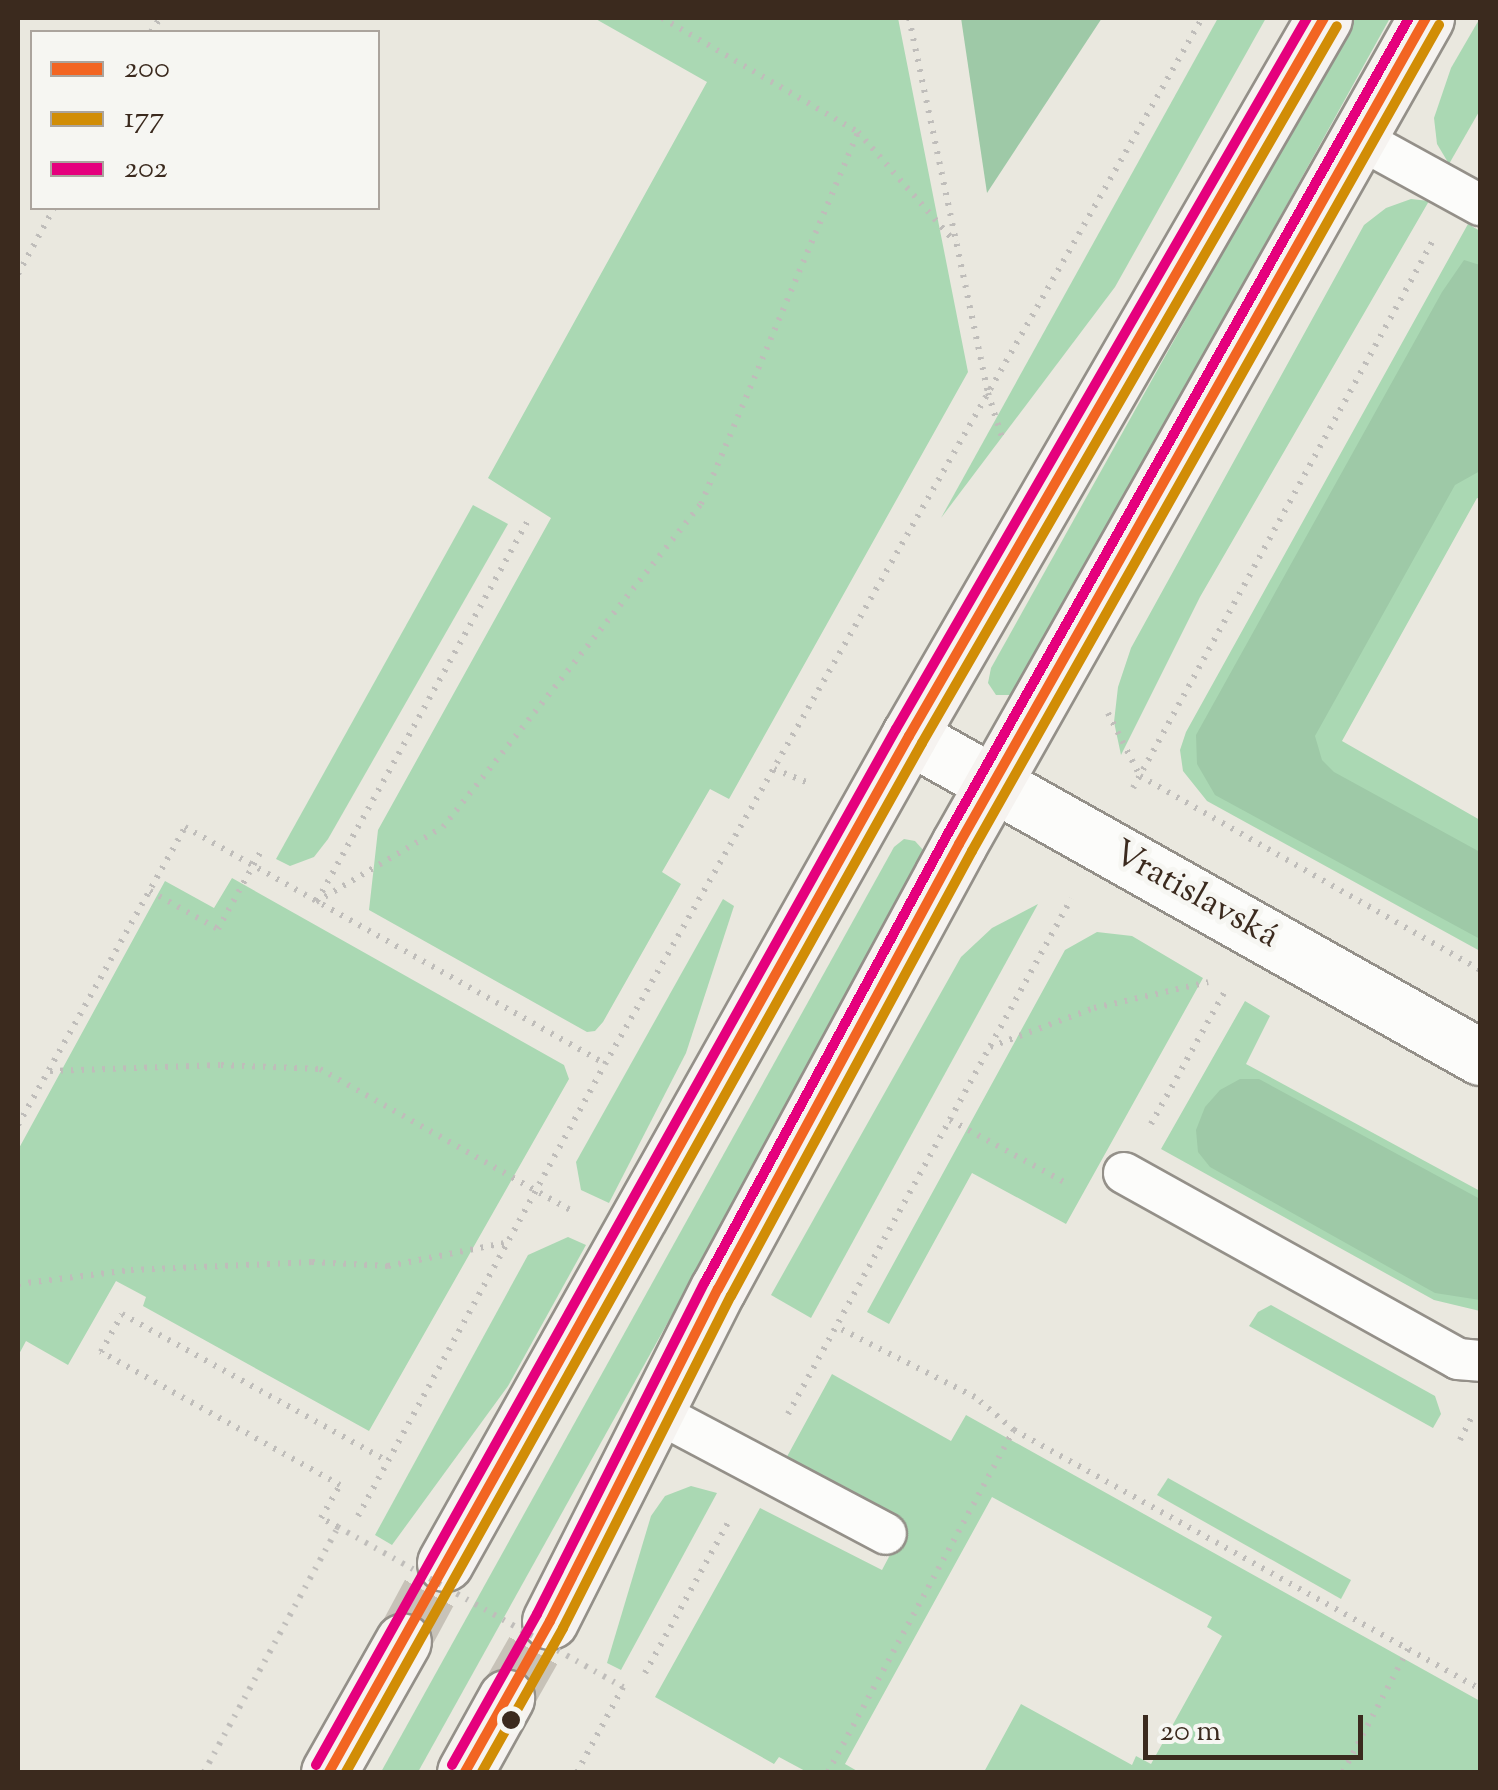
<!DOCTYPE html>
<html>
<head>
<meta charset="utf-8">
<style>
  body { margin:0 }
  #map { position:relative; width:1498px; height:1790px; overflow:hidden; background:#eae8df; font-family:"Sorts Mill Goudy",serif }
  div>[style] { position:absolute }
  .green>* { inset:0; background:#aad8b3 }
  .forest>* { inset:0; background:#9ec9a7 }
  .secondary-tunnel>* { height:55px; margin-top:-27.5px; transform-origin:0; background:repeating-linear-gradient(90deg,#c7c2b8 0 55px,transparent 0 83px) }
  .path>* { height:6px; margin-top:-3px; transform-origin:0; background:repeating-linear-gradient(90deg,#bfbdba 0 2.5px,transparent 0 10.5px) }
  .roads { filter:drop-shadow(2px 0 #949089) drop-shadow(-2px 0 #949089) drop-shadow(0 2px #949089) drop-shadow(0 -2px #949089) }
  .lane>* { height:40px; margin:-20px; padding:0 20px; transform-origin:20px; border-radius:20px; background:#fcfcfa }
  .street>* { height:55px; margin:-27.5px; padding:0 27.5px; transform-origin:27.5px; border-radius:27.5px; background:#fcfcfa }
  .secondary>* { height:55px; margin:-27.5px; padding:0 27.5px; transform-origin:27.5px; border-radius:27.5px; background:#f6f3f0 }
  .path-bridge>* { height:6px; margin-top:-3px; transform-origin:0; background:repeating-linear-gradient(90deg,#bfbdba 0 2.5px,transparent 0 10.5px) }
  .bus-1>* { height:10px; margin:-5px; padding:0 5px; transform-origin:5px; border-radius:5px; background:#f26522 }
  .bus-2>* { height:10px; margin:-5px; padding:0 5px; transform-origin:5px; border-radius:5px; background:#d18d06 }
  .bus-3>* { height:10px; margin:-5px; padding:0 5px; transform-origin:5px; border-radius:5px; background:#e5007d }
  .dots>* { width:28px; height:28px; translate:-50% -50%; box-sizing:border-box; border:5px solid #f6f6f2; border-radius:50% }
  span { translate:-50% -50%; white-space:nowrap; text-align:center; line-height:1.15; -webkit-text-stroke:10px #f6f6f2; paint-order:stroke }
  .street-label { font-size:35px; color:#3b2a1e }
  .frame { position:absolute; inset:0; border:20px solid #3b2a1e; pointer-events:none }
  .legend { position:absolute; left:30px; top:30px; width:350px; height:180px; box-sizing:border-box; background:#f6f6f2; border:2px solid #aba49d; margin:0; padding:12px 18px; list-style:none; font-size:30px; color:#3b2a1e }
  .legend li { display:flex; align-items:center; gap:20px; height:50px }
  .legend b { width:50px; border:2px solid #aba49d }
  .scale { position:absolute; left:1143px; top:1715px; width:220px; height:45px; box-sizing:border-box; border:5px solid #3b2a1e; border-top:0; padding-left:12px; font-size:30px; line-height:35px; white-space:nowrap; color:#3b2a1e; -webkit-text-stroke:8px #f6f6f2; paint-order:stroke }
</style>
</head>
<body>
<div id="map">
  <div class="green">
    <div style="clip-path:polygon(594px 18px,898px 18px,968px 372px,729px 799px,710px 789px,662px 872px,681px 884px,603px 1022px,595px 1031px,587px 1032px,369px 910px,378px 830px,551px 518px,488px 478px,707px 82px)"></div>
    <div style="clip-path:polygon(1218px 18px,1266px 18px,1115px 287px,941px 518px)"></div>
    <div style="clip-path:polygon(1354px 18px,1390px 18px,1020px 687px,1012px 695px,996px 695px,988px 683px,991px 668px)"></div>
    <div style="clip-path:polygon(1480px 18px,1480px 110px,1449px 164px,1437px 144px,1434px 118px,1451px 68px)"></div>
    <div style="clip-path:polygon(1411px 199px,1429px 201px,1200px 597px,1121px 755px,1114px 722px,1118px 687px,1131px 648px,1364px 225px,1386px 208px)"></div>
    <div style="clip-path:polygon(1468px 224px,1480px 231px,1480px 499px,1477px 498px,1342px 741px,1480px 820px,1480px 951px,1207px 801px,1183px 771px,1180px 750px,1186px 732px)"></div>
    <div style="clip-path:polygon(473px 505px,508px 524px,328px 839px,314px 857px,290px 866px,276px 859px)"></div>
    <div style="clip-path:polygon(904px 839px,915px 841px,924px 851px,923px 863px,418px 1772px,381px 1772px,894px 847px)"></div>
    <div style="clip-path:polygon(232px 878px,564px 1065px,569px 1079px,369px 1431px,143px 1306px,146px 1297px,116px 1281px,68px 1365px,26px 1341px,18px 1356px,18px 1150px,165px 881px,214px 908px)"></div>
    <div style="clip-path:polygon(723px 899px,734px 906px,686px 1053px,609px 1203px,581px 1190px,576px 1162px)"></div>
    <div style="clip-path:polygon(1038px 904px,811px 1318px,771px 1295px,961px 957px,992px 928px)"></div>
    <div style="clip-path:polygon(1097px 932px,1132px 936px,1203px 978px,1066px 1224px,972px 1173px,889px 1324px,867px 1312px,1065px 950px)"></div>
    <div style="clip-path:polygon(1245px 1001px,1270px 1016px,1246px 1064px,1480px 1191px,1480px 1311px,1434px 1300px,1161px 1149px)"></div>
    <div style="clip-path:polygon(568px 1237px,586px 1245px,508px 1386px,392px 1545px,375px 1535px,528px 1255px)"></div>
    <div style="clip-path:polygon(1271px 1305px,1435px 1396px,1441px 1414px,1433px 1428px,1249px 1326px,1258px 1312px)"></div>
    <div style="clip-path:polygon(832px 1374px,951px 1441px,966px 1415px,1480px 1701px,1480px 1772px,984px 1772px,1021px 1704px,1132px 1765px,1136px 1756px,1151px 1764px,1222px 1636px,1207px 1627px,1212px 1617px,992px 1497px,845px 1764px,859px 1772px,807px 1772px,779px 1757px,774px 1764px,655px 1697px,760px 1508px,882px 1570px,900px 1536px,777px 1475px)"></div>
    <div style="clip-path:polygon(1168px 1478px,1351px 1580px,1341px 1599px,1157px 1495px)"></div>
    <div style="clip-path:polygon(691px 1486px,717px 1493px,621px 1670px,607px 1663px,651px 1516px,665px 1496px)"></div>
  </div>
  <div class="forest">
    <div style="clip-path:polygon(961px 18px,1102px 18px,987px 193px)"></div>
    <div style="clip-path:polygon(1464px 260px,1480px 265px,1480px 471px,1455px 485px,1315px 736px,1322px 760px,1334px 772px,1480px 852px,1480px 939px,1215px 795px,1197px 764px,1196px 735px,1442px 292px)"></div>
    <div style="clip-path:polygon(1240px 1079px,1259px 1079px,1480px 1199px,1480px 1300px,1435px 1293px,1210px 1167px,1198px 1152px,1196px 1130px,1205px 1107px,1220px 1090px)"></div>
  </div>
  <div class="secondary-tunnel">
    <div style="left:403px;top:1641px;width:89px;rotate:-61.7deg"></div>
    <div style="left:506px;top:1698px;width:89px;rotate:-60.3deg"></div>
  </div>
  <div class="path">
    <div style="left:662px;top:18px;width:227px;rotate:30.2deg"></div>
    <div style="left:858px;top:132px;width:147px;rotate:48.6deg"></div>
    <div style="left:909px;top:18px;width:383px;rotate:78.1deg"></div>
    <div style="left:988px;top:393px;width:50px;rotate:72.6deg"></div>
    <div style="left:151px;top:32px;width:17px;rotate:-57deg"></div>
    <div style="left:18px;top:274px;width:75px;rotate:-61.4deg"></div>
    <div style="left:1108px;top:713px;width:71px;rotate:63.1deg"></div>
    <div style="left:1140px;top:776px;width:391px;rotate:29.7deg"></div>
    <div style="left:774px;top:769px;width:35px;rotate:22deg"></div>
    <div style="left:1133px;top:788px;width:623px;rotate:-61.29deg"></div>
    <div style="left:150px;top:891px;width:78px;rotate:29.2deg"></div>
    <div style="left:218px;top:929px;width:89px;rotate:-61.1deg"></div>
    <div style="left:317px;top:901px;width:437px;rotate:-61deg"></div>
    <div style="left:316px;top:902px;width:147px;rotate:-30.6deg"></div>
    <div style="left:443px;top:827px;width:413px;rotate:-51.4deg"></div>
    <div style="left:701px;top:504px;width:404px;rotate:-67.1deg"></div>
    <div style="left:990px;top:1047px;width:111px;rotate:-20.6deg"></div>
    <div style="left:1094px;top:1008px;width:117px;rotate:-12.8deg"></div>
    <div style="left:50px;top:1071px;width:171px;rotate:-2deg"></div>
    <div style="left:221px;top:1065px;width:99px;rotate:2.3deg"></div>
    <div style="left:320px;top:1069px;width:287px;rotate:29.4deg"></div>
    <div style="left:950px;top:1120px;width:132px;rotate:28.5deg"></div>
    <div style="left:1151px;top:1124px;width:152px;rotate:-60.9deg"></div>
    <div style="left:18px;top:1125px;width:342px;rotate:-60.7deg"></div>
    <div style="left:185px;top:827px;width:482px;rotate:29.4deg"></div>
    <div style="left:18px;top:1284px;width:114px;rotate:-7.1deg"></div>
    <div style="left:131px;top:1270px;width:181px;rotate:-2.5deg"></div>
    <div style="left:312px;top:1262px;width:76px;rotate:3deg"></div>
    <div style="left:388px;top:1266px;width:118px;rotate:-11.2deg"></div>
    <div style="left:788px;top:1414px;width:588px;rotate:-61.21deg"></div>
    <div style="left:1014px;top:1430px;width:533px;rotate:29.07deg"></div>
    <div style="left:1460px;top:1440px;width:25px;rotate:-63deg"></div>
    <div style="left:358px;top:1516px;width:515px;rotate:-61.35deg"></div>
    <div style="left:605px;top:1064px;width:1204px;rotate:-60.28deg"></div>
    <div style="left:338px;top:1527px;width:19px;rotate:-152deg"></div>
    <div style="left:321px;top:1518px;width:38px;rotate:-60deg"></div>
    <div style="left:340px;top:1485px;width:274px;rotate:-150.9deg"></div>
    <div style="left:101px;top:1352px;width:43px;rotate:-61.1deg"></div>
    <div style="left:122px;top:1314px;width:303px;rotate:29deg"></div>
    <div style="left:645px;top:1673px;width:178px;rotate:-61.1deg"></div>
    <div style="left:828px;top:1772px;width:389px;rotate:-61.5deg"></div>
    <div style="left:1014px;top:1430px;width:51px;rotate:-139.8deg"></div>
    <div style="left:975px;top:1397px;width:155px;rotate:-153.1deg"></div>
    <div style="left:1343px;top:1772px;width:139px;rotate:-62.1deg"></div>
  </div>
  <div class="roads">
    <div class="lane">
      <div style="left:1358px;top:138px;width:139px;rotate:28.8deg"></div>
      <div style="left:1124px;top:1173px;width:382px;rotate:29.1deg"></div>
      <div style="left:1458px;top:1359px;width:22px;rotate:5deg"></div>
      <div style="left:656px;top:1412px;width:260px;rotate:27.9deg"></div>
    </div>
    <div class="street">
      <div style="left:909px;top:736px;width:655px;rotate:29.34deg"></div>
    </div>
    <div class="secondary">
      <div style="left:445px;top:1563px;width:948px;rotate:-60.7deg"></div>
      <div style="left:909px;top:736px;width:829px;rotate:-59.97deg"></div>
      <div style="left:550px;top:1621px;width:372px;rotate:-63.2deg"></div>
      <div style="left:718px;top:1289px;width:506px;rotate:-61.56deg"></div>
      <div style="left:959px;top:844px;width:949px;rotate:-60.52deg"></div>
      <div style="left:329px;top:1772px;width:150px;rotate:-60.5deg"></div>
      <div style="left:465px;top:1772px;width:85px;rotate:-61deg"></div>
    </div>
  </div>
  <div class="path-bridge">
    <div style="left:204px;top:1772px;width:279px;rotate:-61.3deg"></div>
    <div style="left:338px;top:1527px;width:327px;rotate:29.3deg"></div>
    <div style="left:623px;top:1687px;width:97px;rotate:118.4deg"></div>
  </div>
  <div class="bus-1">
    <div style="left:329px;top:1772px;width:1187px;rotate:-60.76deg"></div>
    <div style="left:909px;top:736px;width:829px;rotate:-59.97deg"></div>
    <div style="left:465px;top:1772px;width:173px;rotate:-60.6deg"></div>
    <div style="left:550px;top:1621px;width:372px;rotate:-63.2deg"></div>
    <div style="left:718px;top:1289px;width:506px;rotate:-61.56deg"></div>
    <div style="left:959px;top:844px;width:949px;rotate:-60.52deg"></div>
  </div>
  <div class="bus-2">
    <div style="left:346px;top:1772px;width:1179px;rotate:-60.76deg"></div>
    <div style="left:922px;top:743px;width:828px;rotate:-59.94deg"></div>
    <div style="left:482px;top:1772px;width:165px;rotate:-60.6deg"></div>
    <div style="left:563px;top:1628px;width:372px;rotate:-63.2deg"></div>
    <div style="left:731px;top:1296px;width:506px;rotate:-61.56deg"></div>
    <div style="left:972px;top:851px;width:949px;rotate:-60.52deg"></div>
  </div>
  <div class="bus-3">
    <div style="left:316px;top:1765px;width:1187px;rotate:-60.76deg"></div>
    <div style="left:896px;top:729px;width:821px;rotate:-59.97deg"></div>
    <div style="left:452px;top:1765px;width:173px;rotate:-60.6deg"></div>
    <div style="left:537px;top:1614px;width:372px;rotate:-63.2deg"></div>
    <div style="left:705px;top:1282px;width:506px;rotate:-61.56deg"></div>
    <div style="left:946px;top:837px;width:941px;rotate:-60.52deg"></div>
  </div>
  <div class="dots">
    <div style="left:511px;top:1720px;background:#3b2a1e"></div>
  </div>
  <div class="street-label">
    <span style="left:1195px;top:896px;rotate:29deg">Vratislavská</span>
  </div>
  <div class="frame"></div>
  <ul class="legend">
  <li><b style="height:12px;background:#f26522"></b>200</li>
  <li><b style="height:12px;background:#d18d06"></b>177</li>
  <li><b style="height:12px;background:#e5007d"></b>202</li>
  </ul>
  <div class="scale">20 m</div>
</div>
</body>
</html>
